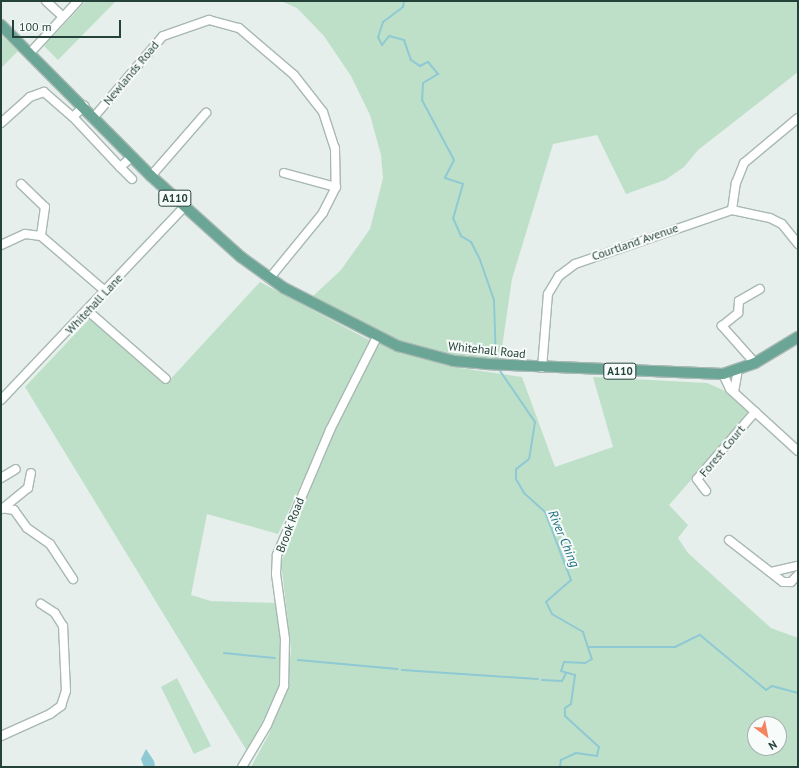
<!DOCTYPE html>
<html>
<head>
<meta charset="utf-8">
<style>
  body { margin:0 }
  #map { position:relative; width:799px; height:768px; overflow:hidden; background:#e6efeb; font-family:"PT Sans",sans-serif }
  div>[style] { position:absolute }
  .green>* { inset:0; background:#bfe0c8 }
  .water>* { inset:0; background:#8ec9d4 }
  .stream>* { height:2px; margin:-1px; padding:0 1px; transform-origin:1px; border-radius:1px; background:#8ec9d4 }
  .roads { filter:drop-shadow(1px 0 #a8b8b2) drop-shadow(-1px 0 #a8b8b2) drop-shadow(0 1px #a8b8b2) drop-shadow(0 -1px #a8b8b2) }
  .minor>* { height:8px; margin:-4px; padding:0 4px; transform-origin:4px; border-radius:4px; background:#fff }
  .major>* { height:10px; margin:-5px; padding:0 5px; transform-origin:5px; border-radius:5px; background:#6aa596 }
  span { translate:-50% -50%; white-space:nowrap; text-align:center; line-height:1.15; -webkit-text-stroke:4px #f7fbf9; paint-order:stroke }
  .shield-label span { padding:1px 3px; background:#f7fbf9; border:1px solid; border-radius:3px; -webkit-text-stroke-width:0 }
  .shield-label { font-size:11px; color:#24423a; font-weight:700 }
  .street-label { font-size:12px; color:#24423a }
  .water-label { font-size:13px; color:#1c6f80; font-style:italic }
  .frame { position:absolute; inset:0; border:2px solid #24423a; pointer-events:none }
  .north { position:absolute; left:747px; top:716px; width:40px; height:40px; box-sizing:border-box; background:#f7fbf9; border:1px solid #a3b1ad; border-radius:50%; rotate:148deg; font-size:11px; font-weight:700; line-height:16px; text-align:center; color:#24423a }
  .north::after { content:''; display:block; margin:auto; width:14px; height:18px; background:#f4845f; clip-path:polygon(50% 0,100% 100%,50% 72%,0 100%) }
  .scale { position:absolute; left:12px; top:20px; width:109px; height:18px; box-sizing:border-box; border:2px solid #24423a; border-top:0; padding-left:5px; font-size:12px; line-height:14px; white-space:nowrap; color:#24423a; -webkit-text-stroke:3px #f7fbf9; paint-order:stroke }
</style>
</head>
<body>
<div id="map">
  <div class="green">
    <div style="clip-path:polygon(86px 1px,116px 1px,58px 60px,44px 46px)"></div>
    <div style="clip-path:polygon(281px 1px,798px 1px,798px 72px,698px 150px,684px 167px,665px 180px,626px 194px,597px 135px,553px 144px,512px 279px,500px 361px,461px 360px,404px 345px,313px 296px,341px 270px,370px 229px,383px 178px,381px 155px,370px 115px,351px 76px,324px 36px,297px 8px)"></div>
    <div style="clip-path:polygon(1px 35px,18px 51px,1px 68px)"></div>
    <div style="clip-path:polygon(evenodd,260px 282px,367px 339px,400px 352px,454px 367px,522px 377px,555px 467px,613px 447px,593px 377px,707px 383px,723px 390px,751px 412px,669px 505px,688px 525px,678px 538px,688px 553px,771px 628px,798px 638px,798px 767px,251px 767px,269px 734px,287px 687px,291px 650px,281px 562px,313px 481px,305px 476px,278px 534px,207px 514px,191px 595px,211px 601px,276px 603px,281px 637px,279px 690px,247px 751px,25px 387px,92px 316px,166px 384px,260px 282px,755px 724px,779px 724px,779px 748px,755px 748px,755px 724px)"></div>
    <div style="clip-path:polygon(177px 678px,211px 746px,194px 754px,161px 687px)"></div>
  </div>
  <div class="water">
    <div style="clip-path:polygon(146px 749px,154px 761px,155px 767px,144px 767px,141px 759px)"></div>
  </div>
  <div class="stream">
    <div style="left:404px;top:1px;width:6px;rotate:99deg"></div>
    <div style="left:403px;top:7px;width:25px;rotate:143deg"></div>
    <div style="left:383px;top:22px;width:16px;rotate:108deg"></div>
    <div style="left:378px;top:37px;width:9px;rotate:63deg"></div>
    <div style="left:382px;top:45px;width:11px;rotate:-52deg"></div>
    <div style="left:389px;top:36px;width:16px;rotate:15deg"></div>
    <div style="left:404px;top:40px;width:21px;rotate:71deg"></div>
    <div style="left:411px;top:60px;width:11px;rotate:34deg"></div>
    <div style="left:420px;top:66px;width:9px;rotate:-27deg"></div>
    <div style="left:428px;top:62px;width:16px;rotate:50deg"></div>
    <div style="left:438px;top:74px;width:17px;rotate:149deg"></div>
    <div style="left:423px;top:83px;width:17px;rotate:93deg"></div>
    <div style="left:422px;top:100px;width:68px;rotate:61.9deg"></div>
    <div style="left:454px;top:160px;width:20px;rotate:117deg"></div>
    <div style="left:445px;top:178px;width:19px;rotate:18deg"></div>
    <div style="left:463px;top:184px;width:35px;rotate:106deg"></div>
    <div style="left:453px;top:218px;width:20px;rotate:66deg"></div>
    <div style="left:461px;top:236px;width:12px;rotate:31deg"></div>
    <div style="left:471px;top:242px;width:20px;rotate:63deg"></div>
    <div style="left:480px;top:260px;width:42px;rotate:70.7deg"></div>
    <div style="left:494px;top:300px;width:62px;rotate:88.2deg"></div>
    <div style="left:498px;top:368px;width:65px;rotate:55.6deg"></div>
    <div style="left:535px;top:422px;width:37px;rotate:99deg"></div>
    <div style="left:529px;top:459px;width:16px;rotate:142deg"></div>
    <div style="left:516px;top:469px;width:10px;rotate:90deg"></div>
    <div style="left:516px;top:479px;width:16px;rotate:60deg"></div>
    <div style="left:524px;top:493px;width:28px;rotate:42deg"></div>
    <div style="left:545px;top:512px;width:73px;rotate:69.1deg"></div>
    <div style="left:571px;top:580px;width:33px;rotate:139deg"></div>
    <div style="left:546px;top:602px;width:13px;rotate:63deg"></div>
    <div style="left:552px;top:614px;width:36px;rotate:30deg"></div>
    <div style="left:583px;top:632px;width:28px;rotate:72deg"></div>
    <div style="left:592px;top:659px;width:8px;rotate:150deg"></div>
    <div style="left:585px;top:663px;width:21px;rotate:-177deg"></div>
    <div style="left:564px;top:662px;width:9px;rotate:108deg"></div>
    <div style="left:561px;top:671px;width:15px;rotate:16deg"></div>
    <div style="left:575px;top:675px;width:29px;rotate:98deg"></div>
    <div style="left:571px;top:704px;width:7px;rotate:146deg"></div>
    <div style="left:565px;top:708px;width:8px;rotate:90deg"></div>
    <div style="left:565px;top:716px;width:46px;rotate:42.4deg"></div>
    <div style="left:599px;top:747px;width:9px;rotate:103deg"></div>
    <div style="left:597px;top:756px;width:21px;rotate:-172deg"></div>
    <div style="left:576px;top:753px;width:17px;rotate:155deg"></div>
    <div style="left:561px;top:760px;width:7px;rotate:98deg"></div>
    <div style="left:588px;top:647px;width:87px"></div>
    <div style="left:675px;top:647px;width:28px;rotate:-26deg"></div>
    <div style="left:700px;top:635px;width:86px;rotate:39.8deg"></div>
    <div style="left:766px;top:690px;width:7px;rotate:-34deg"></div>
    <div style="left:772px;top:686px;width:27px;rotate:15deg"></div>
    <div style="left:224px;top:653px;width:51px;rotate:5.6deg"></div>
    <div style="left:298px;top:660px;width:100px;rotate:5.1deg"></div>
    <div style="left:402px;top:670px;width:136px;rotate:3.8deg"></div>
    <div style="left:542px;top:680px;width:20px;rotate:3deg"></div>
    <div style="left:562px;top:681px;width:9px;rotate:-63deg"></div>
  </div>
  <div class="roads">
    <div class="minor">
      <div style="left:46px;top:1px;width:23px;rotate:43deg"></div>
      <div style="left:30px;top:53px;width:71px;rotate:-47.3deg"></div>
      <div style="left:73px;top:117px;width:69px;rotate:46.8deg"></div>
      <div style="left:120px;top:167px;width:16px;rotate:-40deg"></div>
      <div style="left:94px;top:117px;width:106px;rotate:-49.6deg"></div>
      <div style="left:163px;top:36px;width:49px;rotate:-19.2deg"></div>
      <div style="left:209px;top:20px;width:31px;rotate:15deg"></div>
      <div style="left:239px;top:28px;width:72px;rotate:40.5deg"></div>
      <div style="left:294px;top:75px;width:47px;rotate:51.9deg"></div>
      <div style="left:323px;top:112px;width:38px;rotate:72deg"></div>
      <div style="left:335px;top:148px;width:39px;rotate:89deg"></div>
      <div style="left:336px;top:187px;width:29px;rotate:117deg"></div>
      <div style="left:323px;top:213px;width:85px;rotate:129.3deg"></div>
      <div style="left:1px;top:123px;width:39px;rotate:-42deg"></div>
      <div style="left:30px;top:97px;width:15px;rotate:-20deg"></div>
      <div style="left:44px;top:92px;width:38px;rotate:41deg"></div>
      <div style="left:73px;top:117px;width:16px;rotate:-45deg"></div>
      <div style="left:120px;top:167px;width:17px;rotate:45deg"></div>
      <div style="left:284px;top:173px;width:54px;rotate:15.1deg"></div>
      <div style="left:151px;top:176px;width:84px;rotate:-48.9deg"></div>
      <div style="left:21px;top:184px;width:33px;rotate:44deg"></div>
      <div style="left:45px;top:207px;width:29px;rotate:98deg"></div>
      <div style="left:41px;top:236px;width:86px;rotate:40.7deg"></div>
      <div style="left:732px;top:210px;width:27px;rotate:-82deg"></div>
      <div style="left:736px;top:183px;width:22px;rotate:-68deg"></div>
      <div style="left:744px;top:163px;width:70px;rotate:-39.8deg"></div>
      <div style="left:1px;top:245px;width:26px;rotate:-25deg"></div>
      <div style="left:25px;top:234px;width:16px;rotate:7deg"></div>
      <div style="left:88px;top:311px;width:103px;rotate:41.1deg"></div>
      <div style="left:755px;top:363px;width:50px;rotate:-131.7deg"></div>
      <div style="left:722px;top:326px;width:21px;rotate:-39deg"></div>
      <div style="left:738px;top:313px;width:12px;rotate:-85deg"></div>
      <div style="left:739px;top:301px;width:24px;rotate:-30deg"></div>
      <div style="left:542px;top:368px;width:74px;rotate:-85.4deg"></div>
      <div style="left:548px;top:294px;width:21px;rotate:-59deg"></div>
      <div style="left:559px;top:276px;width:20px;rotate:-37deg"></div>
      <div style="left:575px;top:264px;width:166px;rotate:-19deg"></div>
      <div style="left:732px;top:210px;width:39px;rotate:12deg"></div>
      <div style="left:770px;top:218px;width:13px;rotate:27deg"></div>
      <div style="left:782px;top:224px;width:26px;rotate:51deg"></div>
      <div style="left:723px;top:374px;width:17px;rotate:65deg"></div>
      <div style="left:730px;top:389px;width:92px;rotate:42.4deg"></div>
      <div style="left:734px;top:392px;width:22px;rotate:-80deg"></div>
      <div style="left:1px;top:400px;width:266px;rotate:-46.5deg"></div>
      <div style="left:1px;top:478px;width:17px;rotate:-31deg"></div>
      <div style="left:706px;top:491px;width:15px;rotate:-127deg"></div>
      <div style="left:697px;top:479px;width:89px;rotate:-49.1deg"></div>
      <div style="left:1px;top:508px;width:13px;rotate:9deg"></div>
      <div style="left:14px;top:510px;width:22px;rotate:54deg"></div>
      <div style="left:27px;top:528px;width:28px;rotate:35deg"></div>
      <div style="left:50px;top:544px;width:42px;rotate:56.7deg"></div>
      <div style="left:2px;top:509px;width:33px;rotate:-39deg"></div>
      <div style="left:28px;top:488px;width:15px;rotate:-79deg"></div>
      <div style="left:729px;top:540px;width:68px;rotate:37.9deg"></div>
      <div style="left:783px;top:582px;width:8px"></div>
      <div style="left:791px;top:582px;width:10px;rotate:-45deg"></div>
      <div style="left:771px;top:572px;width:28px;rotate:-13deg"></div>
      <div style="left:1px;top:736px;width:54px;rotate:-24.2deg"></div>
      <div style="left:50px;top:714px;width:14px;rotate:-36deg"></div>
      <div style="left:61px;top:706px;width:16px;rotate:-72deg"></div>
      <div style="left:66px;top:691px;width:65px;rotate:-92.6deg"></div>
      <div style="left:63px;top:626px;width:15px;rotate:-122deg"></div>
      <div style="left:55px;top:613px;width:17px;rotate:-147deg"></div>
      <div style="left:242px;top:767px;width:49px;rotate:-59.2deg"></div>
      <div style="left:267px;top:725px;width:43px;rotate:-66.4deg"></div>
      <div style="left:284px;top:686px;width:47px;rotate:-88.8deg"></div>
      <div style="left:285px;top:639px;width:66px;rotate:-97.9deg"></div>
      <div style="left:276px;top:574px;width:19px;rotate:-87deg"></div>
      <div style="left:277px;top:555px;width:136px;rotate:-67deg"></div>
      <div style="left:330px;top:430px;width:104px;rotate:-63.2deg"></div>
    </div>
    <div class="major">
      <div style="left:1px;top:25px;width:213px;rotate:45.2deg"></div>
      <div style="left:151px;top:176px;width:121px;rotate:42deg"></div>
      <div style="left:241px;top:257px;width:53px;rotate:35.8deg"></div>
      <div style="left:284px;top:288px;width:128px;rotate:27deg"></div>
      <div style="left:398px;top:346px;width:58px;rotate:15deg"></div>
      <div style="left:454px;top:361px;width:32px;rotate:5deg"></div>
      <div style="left:486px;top:364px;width:237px;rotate:2.4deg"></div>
      <div style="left:723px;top:374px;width:34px;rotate:-19deg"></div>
      <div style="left:755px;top:363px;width:50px;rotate:-31.2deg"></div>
    </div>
  </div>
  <div class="shield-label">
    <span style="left:175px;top:198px">A110</span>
    <span style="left:620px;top:371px">A110</span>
  </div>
  <div class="street-label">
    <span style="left:131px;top:73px;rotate:-50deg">Newlands Road</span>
    <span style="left:635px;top:242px;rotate:-19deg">Courtland Avenue</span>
    <span style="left:94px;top:304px;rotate:-47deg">Whitehall Lane</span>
    <span style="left:487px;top:350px;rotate:6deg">Whitehall Road</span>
    <span style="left:722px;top:451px;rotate:-50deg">Forest Court</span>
    <span style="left:290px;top:525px;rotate:-69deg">Brook Road</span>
  </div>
  <div class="water-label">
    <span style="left:563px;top:539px;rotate:67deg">River Ching</span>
  </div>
  <div class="frame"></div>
  <div class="north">N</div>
  <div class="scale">100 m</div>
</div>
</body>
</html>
